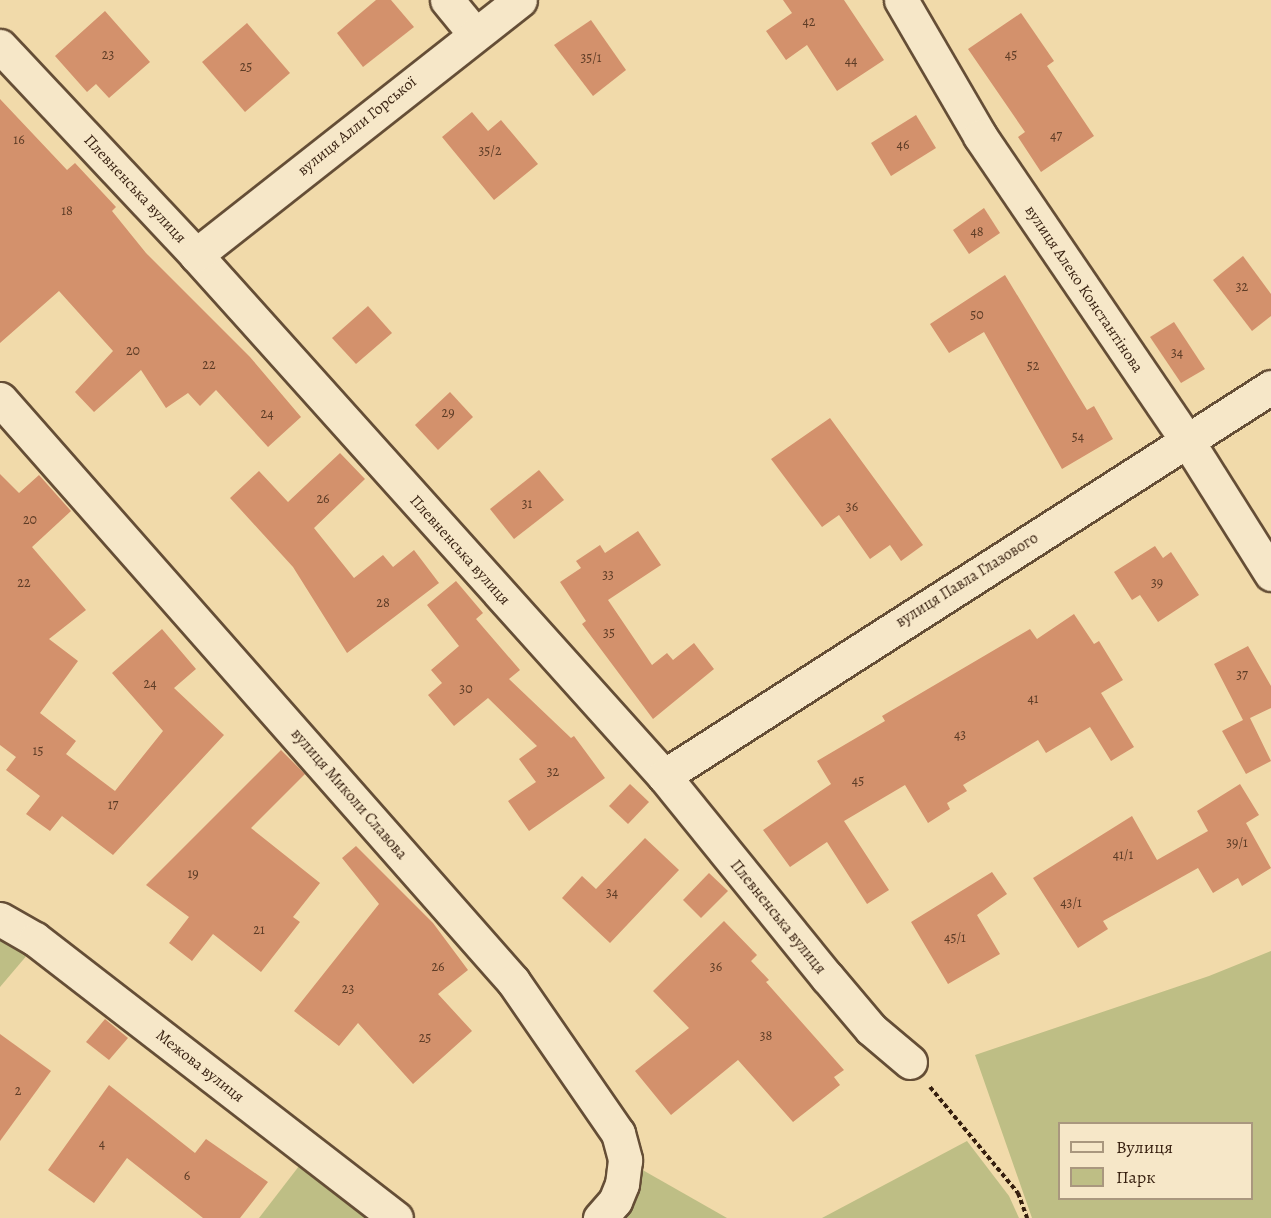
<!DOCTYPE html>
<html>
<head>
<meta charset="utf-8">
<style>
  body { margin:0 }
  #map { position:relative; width:1271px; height:1218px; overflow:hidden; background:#f1daaa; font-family:Alegreya,serif }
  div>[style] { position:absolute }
  .green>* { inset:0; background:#bebe85 }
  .building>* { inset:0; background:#d3916c }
  .path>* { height:4px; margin-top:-2px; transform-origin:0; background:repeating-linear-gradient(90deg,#361f0f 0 4.5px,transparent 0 7.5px) }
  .roads { filter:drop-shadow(2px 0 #654e36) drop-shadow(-2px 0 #654e36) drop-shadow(0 2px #654e36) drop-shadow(0 -2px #654e36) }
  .minor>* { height:33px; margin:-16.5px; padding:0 16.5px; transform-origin:16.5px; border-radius:16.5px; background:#f6e7c8 }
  span { translate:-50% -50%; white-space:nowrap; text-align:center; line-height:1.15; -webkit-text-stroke:6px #f6e7c8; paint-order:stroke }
  .number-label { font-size:14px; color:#5d3c26 }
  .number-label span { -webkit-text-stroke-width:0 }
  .street-label { font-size:16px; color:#361f0f }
  .legend { position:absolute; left:1058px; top:1122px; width:195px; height:78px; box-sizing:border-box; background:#f6e7c8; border:2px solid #a9977e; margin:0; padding:8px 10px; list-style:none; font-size:18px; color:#361f0f }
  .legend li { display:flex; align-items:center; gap:12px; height:30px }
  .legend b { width:30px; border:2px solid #a9977e }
</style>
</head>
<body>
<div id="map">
  <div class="green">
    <div style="clip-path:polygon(0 932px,34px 947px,0 987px)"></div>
    <div style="clip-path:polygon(evenodd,1271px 951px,1271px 1218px,1032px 1218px,975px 1055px,1209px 976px,1271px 951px,1060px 1124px,1252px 1124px,1252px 1198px,1060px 1198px,1060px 1124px)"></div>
    <div style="clip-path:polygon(967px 1141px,1009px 1196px,1019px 1218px,822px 1218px)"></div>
    <div style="clip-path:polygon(306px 1157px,385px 1218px,259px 1218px)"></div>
    <div style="clip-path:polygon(625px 1160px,727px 1218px,601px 1218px)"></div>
  </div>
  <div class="building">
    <div style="clip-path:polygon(376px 0,391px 0,414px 27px,363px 67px,337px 33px)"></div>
    <div style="clip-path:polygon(783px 0,844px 0,884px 60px,837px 91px,807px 45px,786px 60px,766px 31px,792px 13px)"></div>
    <div style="clip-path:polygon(105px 11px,150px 62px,109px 98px,96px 84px,87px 92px,55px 56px)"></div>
    <div style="clip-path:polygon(1021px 13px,1054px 61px,1047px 66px,1094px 136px,1041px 172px,1018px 137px,1025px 132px,968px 49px)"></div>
    <div style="clip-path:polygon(591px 20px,626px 70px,593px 96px,554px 45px)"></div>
    <div style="clip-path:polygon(247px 23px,290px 73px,245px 112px,202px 62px)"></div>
    <div style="clip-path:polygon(0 99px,67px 170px,75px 163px,116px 207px,112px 211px,146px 253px,250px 357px,301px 417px,268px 447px,216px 390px,200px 406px,188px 393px,166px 408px,141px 370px,94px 412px,75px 392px,113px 351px,59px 291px,0 343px)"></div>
    <div style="clip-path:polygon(472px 112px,488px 131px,501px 120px,538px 164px,494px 200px,442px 137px)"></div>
    <div style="clip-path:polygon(916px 115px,936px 148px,891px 176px,871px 143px)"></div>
    <div style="clip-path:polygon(984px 208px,1000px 233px,969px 254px,953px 230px)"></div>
    <div style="clip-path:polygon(1243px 256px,1271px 294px,1271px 316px,1252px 331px,1213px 280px)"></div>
    <div style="clip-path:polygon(1005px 275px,1087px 410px,1094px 406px,1113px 439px,1062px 469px,984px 332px,949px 353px,930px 324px)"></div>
    <div style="clip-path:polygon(368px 306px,392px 333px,356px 364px,332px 338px)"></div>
    <div style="clip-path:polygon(1174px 322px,1205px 369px,1181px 383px,1150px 337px)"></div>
    <div style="clip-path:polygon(450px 392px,473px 417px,438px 450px,415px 425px)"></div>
    <div style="clip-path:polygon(830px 418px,923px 545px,901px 561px,890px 545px,870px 559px,839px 515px,822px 527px,771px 459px)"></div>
    <div style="clip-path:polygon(340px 453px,365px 479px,314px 528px,354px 578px,383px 555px,393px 567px,414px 550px,439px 583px,347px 653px,293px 567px,230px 498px,259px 471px,288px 502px)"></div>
    <div style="clip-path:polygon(539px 470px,564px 500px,514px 539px,490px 509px)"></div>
    <div style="clip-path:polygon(0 474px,19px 493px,39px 475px,71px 511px,32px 547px,86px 610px,49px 639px,78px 661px,40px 713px,76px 741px,66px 754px,115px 791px,163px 731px,112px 673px,162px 629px,196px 669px,174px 688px,224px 735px,113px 855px,62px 816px,50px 831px,26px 814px,40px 796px,6px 770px,16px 757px,0 745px)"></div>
    <div style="clip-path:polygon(638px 531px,661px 565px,608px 600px,652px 665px,667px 653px,673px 660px,694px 643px,714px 669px,653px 719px,582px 624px,586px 621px,560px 582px,581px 568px,576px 561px,600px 545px,605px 553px)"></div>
    <div style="clip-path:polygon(1155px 546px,1163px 558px,1171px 552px,1199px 595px,1158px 622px,1140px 595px,1132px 600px,1114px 572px)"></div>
    <div style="clip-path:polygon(456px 581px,483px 613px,476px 619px,520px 670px,509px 679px,571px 738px,574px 736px,605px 778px,529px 831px,508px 801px,536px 782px,519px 759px,537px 746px,488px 698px,454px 726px,428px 695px,442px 683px,431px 670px,459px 646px,427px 605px)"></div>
    <div style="clip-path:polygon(1074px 614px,1094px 644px,1099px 641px,1123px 680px,1101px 693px,1134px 747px,1111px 761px,1090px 727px,1046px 753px,1038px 740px,963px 785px,967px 791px,947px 803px,950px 809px,928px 823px,905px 785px,844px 821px,889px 890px,867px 904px,827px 842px,790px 867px,763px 830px,831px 784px,817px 761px,885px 721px,882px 716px,1030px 629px,1037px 639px)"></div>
    <div style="clip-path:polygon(1248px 646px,1271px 686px,1271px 708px,1250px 718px,1271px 761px,1246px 774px,1222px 731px,1243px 720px,1214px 664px)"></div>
    <div style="clip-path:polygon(281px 750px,305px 774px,251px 828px,320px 883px,293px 917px,300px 922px,261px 972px,213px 934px,192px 961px,169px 943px,189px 917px,146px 885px)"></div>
    <div style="clip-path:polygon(630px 784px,649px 802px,628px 824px,609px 806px)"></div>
    <div style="clip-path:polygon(1240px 784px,1259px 815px,1246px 823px,1271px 868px,1242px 886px,1238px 878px,1213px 893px,1198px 868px,1103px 921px,1108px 929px,1078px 948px,1033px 878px,1132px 816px,1157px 860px,1208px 831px,1197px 811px)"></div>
    <div style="clip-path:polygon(645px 838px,679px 870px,610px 943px,562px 898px,582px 876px,596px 889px)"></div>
    <div style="clip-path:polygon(356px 846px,433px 923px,468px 970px,438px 994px,472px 1031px,413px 1084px,358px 1023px,339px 1046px,294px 1011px,379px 904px,342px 858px)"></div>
    <div style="clip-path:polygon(992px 872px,1007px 894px,977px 915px,1000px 954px,948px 984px,911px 922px)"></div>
    <div style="clip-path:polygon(709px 873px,728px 891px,701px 918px,683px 900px)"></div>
    <div style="clip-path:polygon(724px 921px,757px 955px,751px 961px,769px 980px,766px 982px,844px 1070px,834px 1077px,840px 1085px,793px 1122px,738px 1060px,671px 1115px,635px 1071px,689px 1028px,653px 991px)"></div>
    <div style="clip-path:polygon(105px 1019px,128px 1038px,109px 1060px,86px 1042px)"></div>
    <div style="clip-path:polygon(0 1034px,51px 1071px,0 1141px)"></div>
    <div style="clip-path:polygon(109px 1085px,195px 1153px,206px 1139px,268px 1182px,240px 1218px,203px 1218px,127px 1158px,94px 1203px,48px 1170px)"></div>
  </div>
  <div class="path">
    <div style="left:930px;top:1087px;width:138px;rotate:50.3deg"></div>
    <div style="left:1018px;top:1193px;width:27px;rotate:70deg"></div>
  </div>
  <div class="roads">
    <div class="minor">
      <div style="left:447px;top:0;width:43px;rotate:50.7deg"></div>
      <div style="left:901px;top:0;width:157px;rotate:59.8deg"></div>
      <div style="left:980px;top:136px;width:370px;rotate:55.8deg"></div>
      <div style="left:1188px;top:442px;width:156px;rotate:57.8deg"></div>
      <div style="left:0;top:46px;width:287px;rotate:46.8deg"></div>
      <div style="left:196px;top:255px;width:700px;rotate:48.07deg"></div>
      <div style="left:664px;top:776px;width:259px;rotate:51deg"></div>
      <div style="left:827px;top:977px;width:68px;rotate:49.8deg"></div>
      <div style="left:871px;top:1029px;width:51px;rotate:40.2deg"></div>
      <div style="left:196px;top:255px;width:412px;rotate:-38.2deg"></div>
      <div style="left:0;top:399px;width:776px;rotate:48.61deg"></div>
      <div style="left:513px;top:981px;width:185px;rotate:55.4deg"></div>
      <div style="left:618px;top:1133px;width:28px;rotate:75deg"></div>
      <div style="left:625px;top:1160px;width:24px;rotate:97deg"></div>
      <div style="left:622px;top:1184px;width:18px;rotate:112deg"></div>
      <div style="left:615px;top:1201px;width:23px;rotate:131deg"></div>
      <div style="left:664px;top:776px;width:721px;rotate:-32.65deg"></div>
      <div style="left:0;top:919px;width:40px;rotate:29.7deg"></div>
      <div style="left:35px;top:939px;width:456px;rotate:37.7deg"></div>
    </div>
  </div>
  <div class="number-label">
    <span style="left:809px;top:22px">42</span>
    <span style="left:108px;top:55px">23</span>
    <span style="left:1011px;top:55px">45</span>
    <span style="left:591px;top:58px">35/1</span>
    <span style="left:851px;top:61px">44</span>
    <span style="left:246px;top:67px">25</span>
    <span style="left:1056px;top:136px">47</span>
    <span style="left:19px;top:140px">16</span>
    <span style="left:903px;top:145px">46</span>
    <span style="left:490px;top:151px">35/2</span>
    <span style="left:67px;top:211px">18</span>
    <span style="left:977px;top:232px">48</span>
    <span style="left:1242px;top:287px">32</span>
    <span style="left:977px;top:315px">50</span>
    <span style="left:133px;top:351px">20</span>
    <span style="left:1177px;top:353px">34</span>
    <span style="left:209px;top:365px">22</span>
    <span style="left:1033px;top:366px">52</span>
    <span style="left:448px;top:413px">29</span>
    <span style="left:267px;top:414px">24</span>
    <span style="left:1078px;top:437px">54</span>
    <span style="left:323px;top:499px">26</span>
    <span style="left:527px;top:504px">31</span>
    <span style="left:852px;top:507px">36</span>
    <span style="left:30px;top:520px">20</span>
    <span style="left:608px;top:575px">33</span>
    <span style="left:24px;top:583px">22</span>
    <span style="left:1157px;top:583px">39</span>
    <span style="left:383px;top:603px">28</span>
    <span style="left:609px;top:633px">35</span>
    <span style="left:1242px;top:675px">37</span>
    <span style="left:150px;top:684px">24</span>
    <span style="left:466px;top:689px">30</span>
    <span style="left:1033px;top:699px">41</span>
    <span style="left:960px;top:735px">43</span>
    <span style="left:38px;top:751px">15</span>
    <span style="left:553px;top:772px">32</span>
    <span style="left:858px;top:781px">45</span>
    <span style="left:113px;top:805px">17</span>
    <span style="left:1237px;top:843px">39/1</span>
    <span style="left:1123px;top:855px">41/1</span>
    <span style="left:193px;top:874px">19</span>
    <span style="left:612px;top:893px">34</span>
    <span style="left:1071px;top:903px">43/1</span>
    <span style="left:259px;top:930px">21</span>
    <span style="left:955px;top:938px">45/1</span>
    <span style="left:438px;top:967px">26</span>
    <span style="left:716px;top:967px">36</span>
    <span style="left:348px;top:989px">23</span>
    <span style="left:766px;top:1036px">38</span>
    <span style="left:425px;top:1038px">25</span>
    <span style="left:18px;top:1091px">2</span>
    <span style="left:102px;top:1144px">4</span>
    <span style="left:187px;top:1176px">6</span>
  </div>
  <div class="street-label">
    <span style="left:357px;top:126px;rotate:-39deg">вулиця Алли Горської</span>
    <span style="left:135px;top:189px;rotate:47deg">Плевненська вулиця</span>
    <span style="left:1084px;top:289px;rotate:56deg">вулиця Алеко Константінова</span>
    <span style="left:460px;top:550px;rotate:48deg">Плевненська вулиця</span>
    <span style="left:967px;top:580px;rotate:-32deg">вулиця Павла Глазового</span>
    <span style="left:349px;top:794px;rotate:49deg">вулиця Миколи Славова</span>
    <span style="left:778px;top:917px;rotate:51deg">Плевненська вулиця</span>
    <span style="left:200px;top:1066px;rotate:38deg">Межова вулиця</span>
  </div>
  <ul class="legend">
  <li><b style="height:8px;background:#f6e7c8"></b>Вулиця</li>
  <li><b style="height:16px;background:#bebe85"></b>Парк</li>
  </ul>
</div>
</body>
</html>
